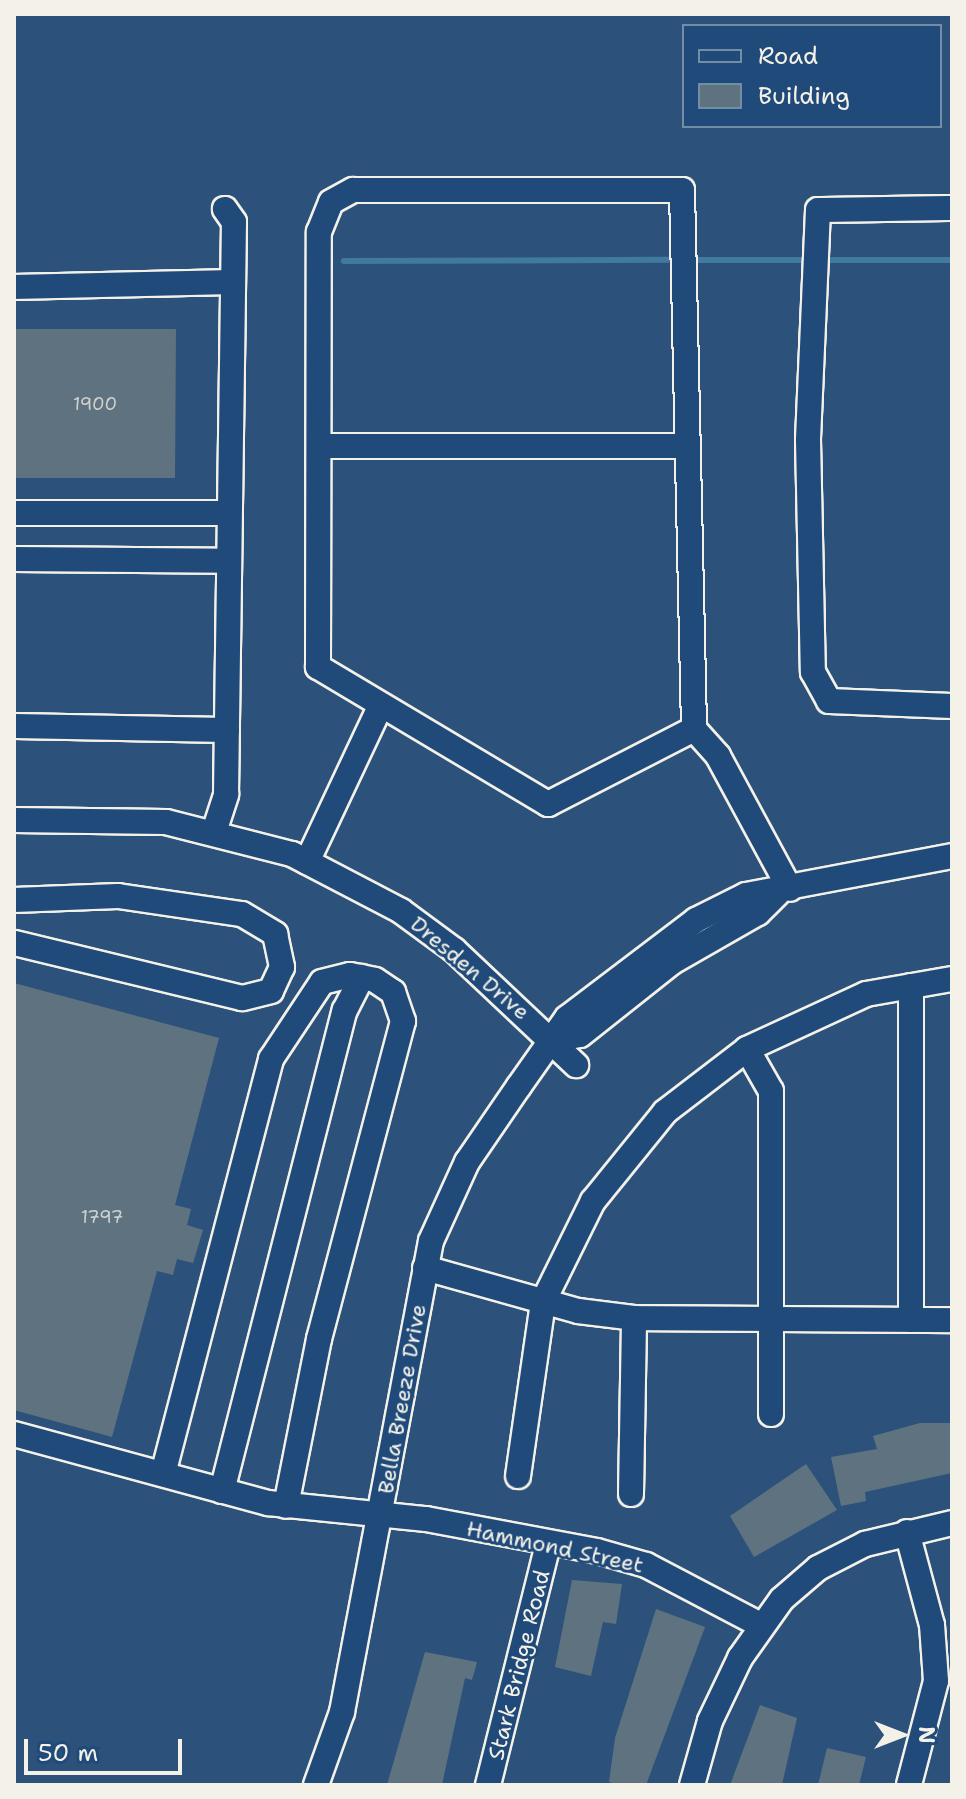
<!DOCTYPE html>
<html>
<head>
<meta charset="utf-8">
<style>
  body { margin:0 }
  #map { position:relative; width:966px; height:1799px; overflow:hidden; background:#2c527b; font-family:"Shantell Sans",sans-serif }
  div>[style] { position:absolute }
  .stream>* { height:6px; margin:-3px; padding:0 3px; transform-origin:3px; border-radius:3px; background:#42799e }
  .building>* { inset:0; background:#5f7280 }
  .roads { filter:drop-shadow(2px 0 #f4f1e8) drop-shadow(-2px 0 #f4f1e8) drop-shadow(0 2px #f4f1e8) drop-shadow(0 -2px #f4f1e8) }
  .minor>* { height:24px; margin:-12px; padding:0 12px; transform-origin:12px; border-radius:12px; background:#1f4a7a }
  span { translate:-50% -50%; white-space:nowrap; text-align:center; line-height:1.15; -webkit-text-stroke:6px #1f4a7a; paint-order:stroke }
  .number-label { font-size:18px; color:#cfd1ce }
  .number-label span { -webkit-text-stroke-width:0 }
  .street-label { font-size:22px; color:#f4f1e8 }
  .frame { position:absolute; inset:0; border:16px solid #f4f1e8; pointer-events:none }
  .legend { position:absolute; left:682px; top:24px; width:260px; height:104px; box-sizing:border-box; background:#1f4a7a; border:2px solid #748da6; margin:0; padding:10px 14px; list-style:none; font-size:24px; color:#f4f1e8 }
  .legend li { display:flex; align-items:center; gap:16px; height:40px }
  .legend b { width:40px; border:2px solid #748da6 }
  .north { position:absolute; left:862px; top:1695px; width:80px; height:80px; -webkit-text-stroke:6px #1f4a7a; paint-order:stroke; rotate:90deg; font-size:22px; font-weight:700; line-height:32px; text-align:center; color:#f4f1e8 }
  .north::after { content:''; display:block; margin:auto; width:28px; height:36px; background:#f4f1e8; clip-path:polygon(50% 0,100% 100%,50% 72%,0 100%) }
  .scale { position:absolute; left:24px; top:1739px; width:158px; height:36px; box-sizing:border-box; border:4px solid #f4f1e8; border-top:0; padding-left:10px; font-size:24px; line-height:28px; white-space:nowrap; color:#f4f1e8; -webkit-text-stroke:6px #1f4a7a; paint-order:stroke }
</style>
</head>
<body>
<div id="map">
  <div class="stream">
    <div style="left:694px;top:260px;width:116px"></div>
    <div style="left:821px;top:260px;width:131px"></div>
    <div style="left:344px;top:261px;width:323px;rotate:-0.2deg"></div>
  </div>
  <div class="building">
    <div style="clip-path:polygon(14px 329px,176px 329px,175px 478px,14px 478px)"></div>
    <div style="clip-path:polygon(14px 983px,219px 1038px,175px 1205px,191px 1209px,187px 1225px,203px 1230px,193px 1263px,177px 1259px,173px 1275px,157px 1271px,112px 1437px,14px 1410px)"></div>
    <div style="clip-path:polygon(920px 1423px,952px 1423px,952px 1473px,865px 1492px,866px 1501px,841px 1506px,831px 1457px,877px 1449px,873px 1436px)"></div>
    <div style="clip-path:polygon(806px 1464px,837px 1510px,754px 1557px,730px 1516px)"></div>
    <div style="clip-path:polygon(572px 1580px,622px 1584px,616px 1624px,603px 1622px,591px 1676px,555px 1667px)"></div>
    <div style="clip-path:polygon(656px 1609px,705px 1627px,646px 1785px,620px 1785px,609px 1782px,615px 1738px)"></div>
    <div style="clip-path:polygon(425px 1652px,477px 1662px,472px 1680px,465px 1678px,442px 1785px,387px 1785px)"></div>
    <div style="clip-path:polygon(760px 1705px,797px 1718px,782px 1785px,730px 1785px)"></div>
    <div style="clip-path:polygon(827px 1748px,866px 1757px,859px 1785px,818px 1785px)"></div>
  </div>
  <div class="roads">
    <div class="minor">
      <div style="left:952px;top:208px;width:134px;rotate:179.1deg"></div>
      <div style="left:818px;top:210px;width:230px;rotate:92.5deg"></div>
      <div style="left:808px;top:440px;width:232px;rotate:88.8deg"></div>
      <div style="left:813px;top:672px;width:33px;rotate:61deg"></div>
      <div style="left:829px;top:701px;width:123px;rotate:2.3deg"></div>
      <div style="left:14px;top:287px;width:218px;rotate:-1.3deg"></div>
      <div style="left:320px;top:446px;width:368px"></div>
      <div style="left:14px;top:513px;width:215px"></div>
      <div style="left:14px;top:559px;width:214px;rotate:0.5deg"></div>
      <div style="left:14px;top:726px;width:213px;rotate:1.1deg"></div>
      <div style="left:694px;top:729px;width:164px;rotate:152.8deg"></div>
      <div style="left:548px;top:804px;width:268px;rotate:-149.2deg"></div>
      <div style="left:318px;top:667px;width:435px;rotate:-89.9deg"></div>
      <div style="left:319px;top:232px;width:32px;rotate:-68deg"></div>
      <div style="left:331px;top:202px;width:25px;rotate:-29deg"></div>
      <div style="left:353px;top:190px;width:329px"></div>
      <div style="left:682px;top:190px;width:539px;rotate:88.72deg"></div>
      <div style="left:694px;top:729px;width:36px;rotate:48deg"></div>
      <div style="left:718px;top:756px;width:151px;rotate:61.6deg"></div>
      <div style="left:14px;top:820px;width:152px;rotate:0.8deg"></div>
      <div style="left:166px;top:822px;width:130px;rotate:14.3deg"></div>
      <div style="left:292px;top:854px;width:123px;rotate:27.6deg"></div>
      <div style="left:401px;top:911px;width:66px;rotate:36.3deg"></div>
      <div style="left:454px;top:950px;width:168px;rotate:43.3deg"></div>
      <div style="left:214px;top:832px;width:40px;rotate:-72deg"></div>
      <div style="left:226px;top:794px;width:572px;rotate:-89.2deg"></div>
      <div style="left:234px;top:222px;width:16px;rotate:-125deg"></div>
      <div style="left:307px;top:862px;width:169px;rotate:-64.8deg"></div>
      <div style="left:14px;top:900px;width:104px;rotate:-2.2deg"></div>
      <div style="left:118px;top:896px;width:125px;rotate:8.3deg"></div>
      <div style="left:242px;top:914px;width:39px;rotate:31deg"></div>
      <div style="left:275px;top:934px;width:34px;rotate:78deg"></div>
      <div style="left:282px;top:967px;width:26px;rotate:115deg"></div>
      <div style="left:271px;top:991px;width:30px;rotate:166deg"></div>
      <div style="left:242px;top:998px;width:235px;rotate:-166.4deg"></div>
      <div style="left:911px;top:986px;width:334px;rotate:90deg"></div>
      <div style="left:554px;top:1040px;width:26px;rotate:-11deg"></div>
      <div style="left:580px;top:1035px;width:117px;rotate:-38.4deg"></div>
      <div style="left:672px;top:962px;width:99px;rotate:-29.7deg"></div>
      <div style="left:758px;top:913px;width:28px;rotate:-45deg"></div>
      <div style="left:747px;top:1049px;width:48px;rotate:60.3deg"></div>
      <div style="left:771px;top:1091px;width:323px;rotate:90deg"></div>
      <div style="left:425px;top:1268px;width:159px;rotate:15.7deg"></div>
      <div style="left:578px;top:1311px;width:56px;rotate:7.1deg"></div>
      <div style="left:634px;top:1318px;width:318px;rotate:0.4deg"></div>
      <div style="left:14px;top:1434px;width:263px;rotate:15.2deg"></div>
      <div style="left:268px;top:1503px;width:159px;rotate:5.8deg"></div>
      <div style="left:426px;top:1519px;width:174px;rotate:10.6deg"></div>
      <div style="left:597px;top:1551px;width:51px;rotate:15.9deg"></div>
      <div style="left:646px;top:1565px;width:131px;rotate:27.7deg"></div>
      <div style="left:163px;top:1474px;width:429px;rotate:-75.4deg"></div>
      <div style="left:271px;top:1059px;width:92px;rotate:-56.5deg"></div>
      <div style="left:322px;top:982px;width:29px;rotate:-14deg"></div>
      <div style="left:350px;top:975px;width:25px;rotate:11deg"></div>
      <div style="left:375px;top:980px;width:22px;rotate:34deg"></div>
      <div style="left:393px;top:992px;width:31px;rotate:71deg"></div>
      <div style="left:403px;top:1021px;width:329px;rotate:104.8deg"></div>
      <div style="left:319px;top:1339px;width:170px;rotate:101.2deg"></div>
      <div style="left:518px;top:1476px;width:176px;rotate:-81.8deg"></div>
      <div style="left:543px;top:1302px;width:113px;rotate:-63.7deg"></div>
      <div style="left:593px;top:1201px;width:114px;rotate:-51deg"></div>
      <div style="left:665px;top:1112px;width:103px;rotate:-37.5deg"></div>
      <div style="left:747px;top:1049px;width:131px;rotate:-24.8deg"></div>
      <div style="left:866px;top:994px;width:87px;rotate:-9.9deg"></div>
      <div style="left:222px;top:1491px;width:496px;rotate:-75.7deg"></div>
      <div style="left:345px;top:1010px;width:37px;rotate:-63deg"></div>
      <div style="left:631px;top:1494px;width:176px;rotate:-89deg"></div>
      <div style="left:907px;top:1532px;width:96px;rotate:75deg"></div>
      <div style="left:932px;top:1625px;width:56px;rotate:85.9deg"></div>
      <div style="left:936px;top:1681px;width:107px;rotate:104.6deg"></div>
      <div style="left:316px;top:1785px;width:77px;rotate:-70.4deg"></div>
      <div style="left:342px;top:1712px;width:479px;rotate:-79.3deg"></div>
      <div style="left:431px;top:1241px;width:87px;rotate:-65.5deg"></div>
      <div style="left:467px;top:1162px;width:92px;rotate:-55.6deg"></div>
      <div style="left:519px;top:1086px;width:83px;rotate:-54.8deg"></div>
      <div style="left:567px;top:1018px;width:162px;rotate:-37.2deg"></div>
      <div style="left:696px;top:920px;width:56px;rotate:-26.6deg"></div>
      <div style="left:746px;top:895px;width:210px;rotate:-10.7deg"></div>
      <div style="left:488px;top:1785px;width:248px;rotate:-76deg"></div>
      <div style="left:692px;top:1785px;width:66px;rotate:-74.3deg"></div>
      <div style="left:710px;top:1721px;width:70px;rotate:-64.5deg"></div>
      <div style="left:740px;top:1658px;width:72px;rotate:-54.6deg"></div>
      <div style="left:782px;top:1599px;width:48px;rotate:-40.7deg"></div>
      <div style="left:818px;top:1568px;width:53px;rotate:-27.1deg"></div>
      <div style="left:865px;top:1544px;width:89px;rotate:-13.6deg"></div>
    </div>
  </div>
  <div class="number-label">
    <span style="left:95px;top:404px">1900</span>
    <span style="left:102px;top:1217px">1797</span>
  </div>
  <div class="street-label">
    <span style="left:470px;top:968px;rotate:40deg">Dresden Drive</span>
    <span style="left:402px;top:1399px;rotate:-80deg">Bella Breeze Drive</span>
    <span style="left:555px;top:1547px;rotate:12deg">Hammond Street</span>
    <span style="left:519px;top:1665px;rotate:-76deg">Stark Bridge Road</span>
  </div>
  <div class="frame"></div>
  <ul class="legend">
  <li><b style="height:10px;background:#1f4a7a"></b>Road</li>
  <li><b style="height:22px;background:#5f7280"></b>Building</li>
  </ul>
  <div class="north">N</div>
  <div class="scale">50 m</div>
</div>
</body>
</html>
